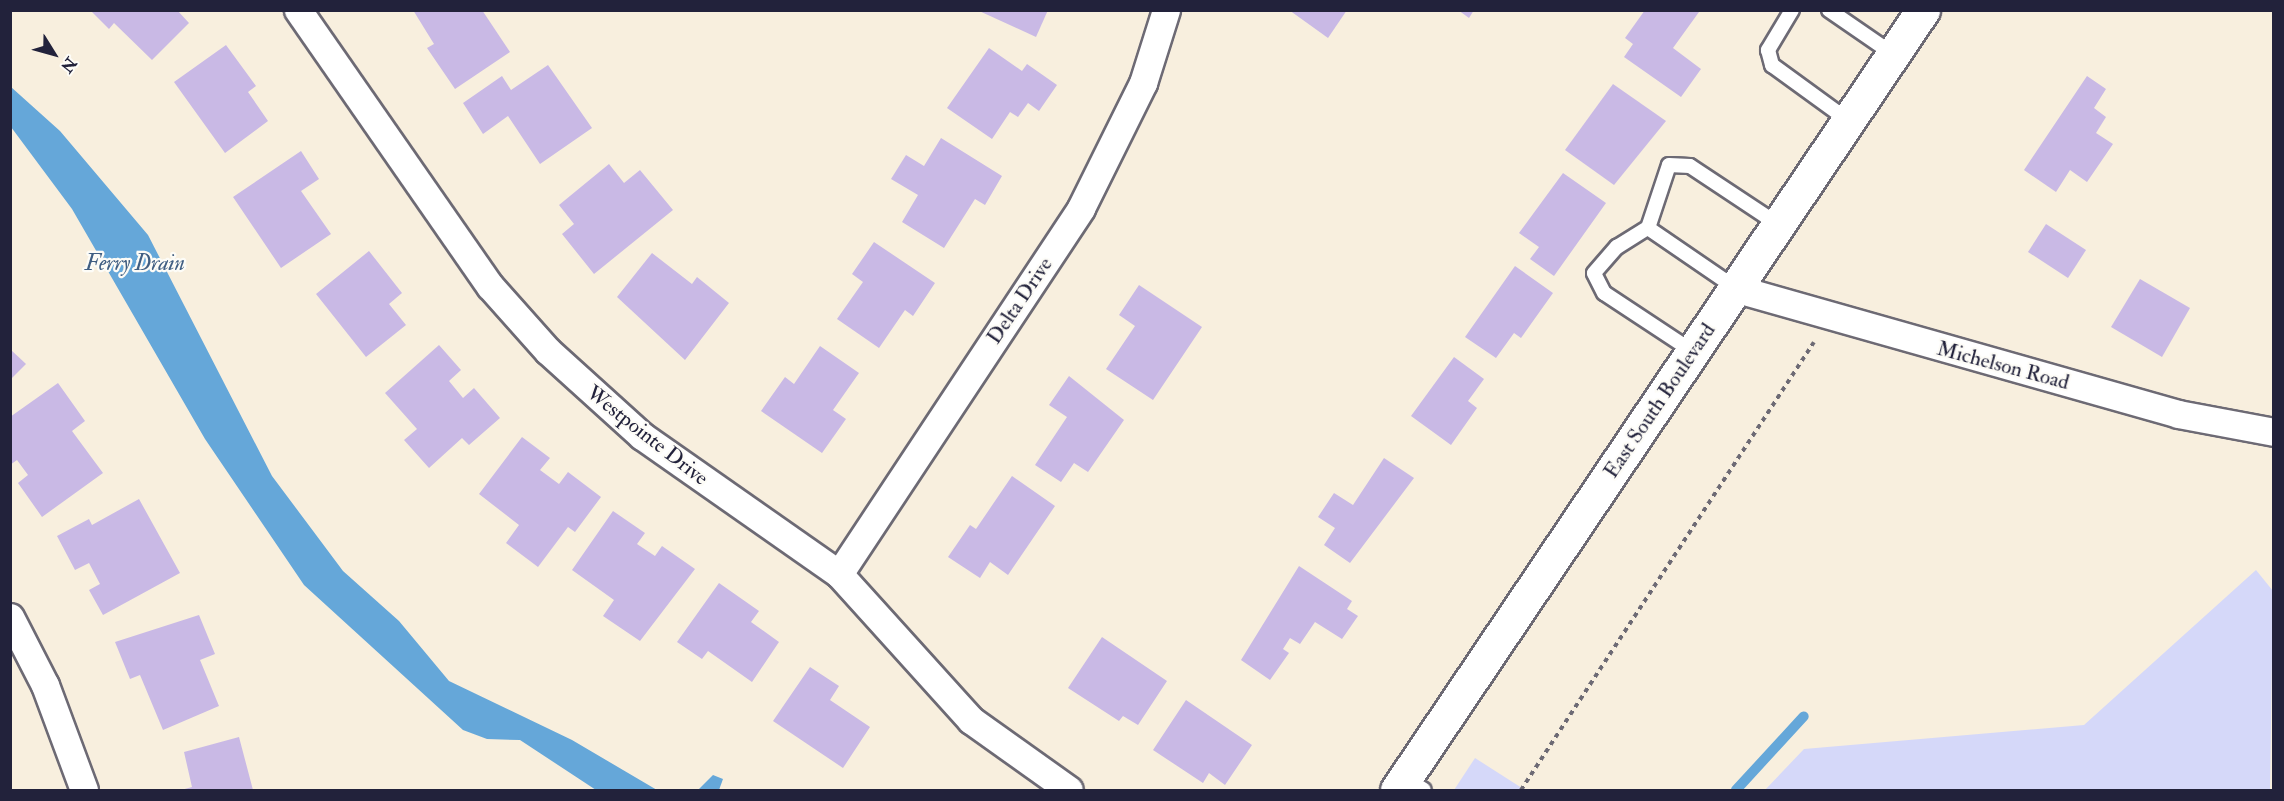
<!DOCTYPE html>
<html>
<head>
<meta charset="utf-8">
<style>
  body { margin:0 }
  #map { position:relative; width:2284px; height:801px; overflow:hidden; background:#f8efde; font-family:"IM FELL Double Pica",serif }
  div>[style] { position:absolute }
  .built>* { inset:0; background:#d5d8f9 }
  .water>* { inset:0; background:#65a7d9 }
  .stream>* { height:10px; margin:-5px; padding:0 5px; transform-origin:5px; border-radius:5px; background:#65a7d9 }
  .building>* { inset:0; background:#c9b9e5 }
  .path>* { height:4px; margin-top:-2px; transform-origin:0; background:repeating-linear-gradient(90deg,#6d6a74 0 4.5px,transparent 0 9px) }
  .roads { filter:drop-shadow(2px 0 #6d6a74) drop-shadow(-2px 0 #6d6a74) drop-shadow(0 2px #6d6a74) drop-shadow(0 -2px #6d6a74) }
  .lane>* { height:14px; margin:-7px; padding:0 7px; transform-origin:7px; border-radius:7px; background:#fff }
  .street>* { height:27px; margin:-13.5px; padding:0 13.5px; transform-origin:13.5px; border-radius:13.5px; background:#fff }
  .secondary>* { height:33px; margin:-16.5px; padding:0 16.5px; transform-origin:16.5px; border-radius:16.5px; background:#fff }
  span { translate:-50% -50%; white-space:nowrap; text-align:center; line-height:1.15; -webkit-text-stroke:4.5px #fdfcf7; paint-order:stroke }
  .street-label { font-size:21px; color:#22223b }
  .water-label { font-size:22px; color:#405e82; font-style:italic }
  .frame { position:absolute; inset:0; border:12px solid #22223b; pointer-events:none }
  .north { position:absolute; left:24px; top:24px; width:60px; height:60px; -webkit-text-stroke:4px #fdfcf7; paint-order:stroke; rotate:127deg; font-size:16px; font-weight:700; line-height:24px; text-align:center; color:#22223b }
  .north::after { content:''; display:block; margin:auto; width:21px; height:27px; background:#22223b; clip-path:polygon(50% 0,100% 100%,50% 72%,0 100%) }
</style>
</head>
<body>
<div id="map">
  <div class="built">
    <div style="clip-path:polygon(2256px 570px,2273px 591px,2270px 790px,1765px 790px,1804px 749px,2084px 725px)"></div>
    <div style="clip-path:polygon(1475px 758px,1525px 790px,1454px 790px)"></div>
  </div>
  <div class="water">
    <div style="clip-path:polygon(11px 87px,60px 131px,148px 235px,272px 476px,343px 571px,399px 621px,449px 681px,572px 740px,657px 790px,596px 790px,520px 740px,487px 739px,463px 730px,304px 585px,205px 439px,72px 209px,11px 127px)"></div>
    <div style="clip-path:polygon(713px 775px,723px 779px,719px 790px,698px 790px)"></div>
  </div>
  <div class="stream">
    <div style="left:1736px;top:790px;width:100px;rotate:-47.4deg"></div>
  </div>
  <div class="building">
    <div style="clip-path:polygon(90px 10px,177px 10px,189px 23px,152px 60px,114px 23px,109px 29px)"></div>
    <div style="clip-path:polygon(413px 10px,482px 10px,510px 52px,455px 89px,427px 48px,434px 44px)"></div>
    <div style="clip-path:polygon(977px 10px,1048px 10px,1036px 37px)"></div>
    <div style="clip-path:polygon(1289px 10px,1347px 10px,1328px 38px)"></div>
    <div style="clip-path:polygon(1458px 10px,1474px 10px,1469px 18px)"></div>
    <div style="clip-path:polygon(1645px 10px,1699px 12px,1673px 48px,1701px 69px,1681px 97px,1624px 57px,1633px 44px,1625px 38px)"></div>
    <div style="clip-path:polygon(226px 45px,256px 86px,248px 92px,268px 121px,225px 153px,174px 82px)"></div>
    <div style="clip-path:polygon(989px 48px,1022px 71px,1027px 64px,1057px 85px,1039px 111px,1028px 103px,1018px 117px,1010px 112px,992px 139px,947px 108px)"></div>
    <div style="clip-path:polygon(548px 65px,592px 128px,540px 164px,508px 116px,483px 134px,463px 103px,502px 76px,511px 90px)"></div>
    <div style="clip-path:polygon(2087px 76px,2106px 89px,2094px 108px,2106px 117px,2096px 133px,2113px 144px,2087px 182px,2070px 170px,2056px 192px,2024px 170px)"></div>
    <div style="clip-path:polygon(1613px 84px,1666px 121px,1614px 185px,1565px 150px)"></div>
    <div style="clip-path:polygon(941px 138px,1002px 176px,985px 205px,975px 199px,944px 248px,902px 222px,918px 195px,891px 179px,906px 155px,924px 166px)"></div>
    <div style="clip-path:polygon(301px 151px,319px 179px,301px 191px,331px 234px,281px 268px,233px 197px)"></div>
    <div style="clip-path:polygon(609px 164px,624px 183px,640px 170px,673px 210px,594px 274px,562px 234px,574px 224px,559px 205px)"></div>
    <div style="clip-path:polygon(1563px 173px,1606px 203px,1554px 276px,1530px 259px,1539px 247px,1519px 233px)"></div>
    <div style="clip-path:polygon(2046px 224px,2086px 250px,2068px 278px,2028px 252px)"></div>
    <div style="clip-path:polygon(874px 242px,935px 283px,913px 316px,905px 310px,879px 348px,837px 319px,863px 282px,852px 274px)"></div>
    <div style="clip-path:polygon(369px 251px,402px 293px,389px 304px,406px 325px,366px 357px,316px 294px)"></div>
    <div style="clip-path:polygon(652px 253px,692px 284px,697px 277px,729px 303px,685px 360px,617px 297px)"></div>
    <div style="clip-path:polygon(1515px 266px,1553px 293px,1521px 338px,1514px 333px,1496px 358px,1465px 337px)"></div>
    <div style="clip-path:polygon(2140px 279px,2190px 308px,2162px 357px,2111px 327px)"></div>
    <div style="clip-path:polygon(1139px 285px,1202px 327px,1153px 400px,1106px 369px,1135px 326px,1119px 315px)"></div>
    <div style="clip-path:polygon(439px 345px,461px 370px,449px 381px,463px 398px,474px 388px,500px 418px,469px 445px,462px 438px,429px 468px,404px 440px,417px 429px,385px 393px)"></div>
    <div style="clip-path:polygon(820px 346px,859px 373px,833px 410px,846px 419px,822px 453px,761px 411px,785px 377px,794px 384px)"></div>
    <div style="clip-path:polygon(10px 349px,26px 364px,10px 380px)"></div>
    <div style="clip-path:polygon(1454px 357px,1484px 379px,1468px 401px,1477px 408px,1451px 445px,1411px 416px)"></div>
    <div style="clip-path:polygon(1069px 376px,1124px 420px,1088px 472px,1074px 463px,1061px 482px,1035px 465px,1067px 417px,1049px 405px)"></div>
    <div style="clip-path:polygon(58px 383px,85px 421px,72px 431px,103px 473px,42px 517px,18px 483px,28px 475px,17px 460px,10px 465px,10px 417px)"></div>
    <div style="clip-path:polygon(522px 437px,550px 458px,540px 470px,559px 484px,568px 472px,601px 497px,575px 532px,568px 527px,538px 567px,506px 543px,519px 525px,479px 494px)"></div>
    <div style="clip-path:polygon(1384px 458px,1414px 478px,1350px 563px,1324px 545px,1335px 528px,1318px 517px,1334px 493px,1353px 505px)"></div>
    <div style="clip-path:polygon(1012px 476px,1055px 506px,1008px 575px,990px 562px,980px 578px,948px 557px,970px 525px,976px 529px)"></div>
    <div style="clip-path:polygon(139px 499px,180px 573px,103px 615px,89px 590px,100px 584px,89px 563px,75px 570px,57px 536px,89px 519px,92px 525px)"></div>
    <div style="clip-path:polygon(613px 511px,645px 533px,637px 544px,655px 556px,662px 546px,695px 569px,640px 641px,603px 616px,614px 600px,572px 570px)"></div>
    <div style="clip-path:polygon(1299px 566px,1352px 601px,1347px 609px,1358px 616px,1342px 639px,1315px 622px,1300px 644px,1290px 638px,1283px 649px,1289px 653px,1270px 680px,1241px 660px)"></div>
    <div style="clip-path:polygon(719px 583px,759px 611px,751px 622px,779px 642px,752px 682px,708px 651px,702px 659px,677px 642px)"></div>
    <div style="clip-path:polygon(199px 615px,215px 654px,200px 660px,219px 706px,163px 730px,140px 675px,130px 679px,115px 642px)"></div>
    <div style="clip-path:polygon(1102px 637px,1167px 681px,1138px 725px,1123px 716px,1119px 721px,1068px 688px)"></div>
    <div style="clip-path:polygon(810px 667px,839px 686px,830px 700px,870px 727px,843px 768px,773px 721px)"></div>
    <div style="clip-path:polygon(1186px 700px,1252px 745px,1225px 785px,1209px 773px,1203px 783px,1153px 750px)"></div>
    <div style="clip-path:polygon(239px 737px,253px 790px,181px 790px,192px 787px,184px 752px)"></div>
  </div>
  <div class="path">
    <div style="left:1521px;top:790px;width:535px;rotate:-56.81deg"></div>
  </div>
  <div class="roads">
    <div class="lane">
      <div style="left:1792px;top:10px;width:47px;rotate:121deg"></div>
      <div style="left:1768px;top:50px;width:16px;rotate:75deg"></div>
      <div style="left:1772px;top:65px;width:95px;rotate:36deg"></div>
      <div style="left:1829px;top:10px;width:78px;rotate:34.5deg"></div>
      <div style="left:1648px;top:228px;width:108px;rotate:34.4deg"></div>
      <div style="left:1692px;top:351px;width:105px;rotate:-146.6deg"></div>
      <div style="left:1604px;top:293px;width:22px;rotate:-117deg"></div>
      <div style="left:1594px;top:273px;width:35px;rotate:-49deg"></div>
      <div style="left:1617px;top:247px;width:36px;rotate:-32deg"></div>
      <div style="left:1648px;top:228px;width:66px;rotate:-71.6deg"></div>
      <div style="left:1669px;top:165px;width:21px;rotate:3deg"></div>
      <div style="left:1690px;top:166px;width:107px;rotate:33.5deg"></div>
      <div style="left:1405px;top:778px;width:22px;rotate:32deg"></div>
    </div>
    <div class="street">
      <div style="left:298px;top:10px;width:336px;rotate:55.2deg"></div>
      <div style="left:490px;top:286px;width:87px;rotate:48.3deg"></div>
      <div style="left:548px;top:351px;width:127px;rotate:42.1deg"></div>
      <div style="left:642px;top:436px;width:241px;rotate:35deg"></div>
      <div style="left:839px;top:574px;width:197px;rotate:47.9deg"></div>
      <div style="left:971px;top:720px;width:120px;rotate:35.5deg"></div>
      <div style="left:1737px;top:289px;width:458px;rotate:15.8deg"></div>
      <div style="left:2178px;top:414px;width:98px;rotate:10.6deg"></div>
      <div style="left:839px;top:574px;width:439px;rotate:-56.5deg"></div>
      <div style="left:1081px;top:208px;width:140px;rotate:-63.6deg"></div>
      <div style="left:1143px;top:83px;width:77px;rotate:-72.5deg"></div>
      <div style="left:10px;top:617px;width:76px;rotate:62.8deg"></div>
      <div style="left:45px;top:685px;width:112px;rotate:69.6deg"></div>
    </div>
    <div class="secondary">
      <div style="left:1397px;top:790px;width:941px;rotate:-56.01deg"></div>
    </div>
  </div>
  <div class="street-label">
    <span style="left:1020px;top:301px;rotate:-56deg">Delta Drive</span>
    <span style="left:2003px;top:366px;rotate:15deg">Michelson Road</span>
    <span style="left:1660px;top:401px;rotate:-56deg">East South Boulevard</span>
    <span style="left:647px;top:436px;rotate:38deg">Westpointe Drive</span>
  </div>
  <div class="water-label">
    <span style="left:135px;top:264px">Ferry Drain</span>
  </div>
  <div class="frame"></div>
  <div class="north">N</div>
</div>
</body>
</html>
